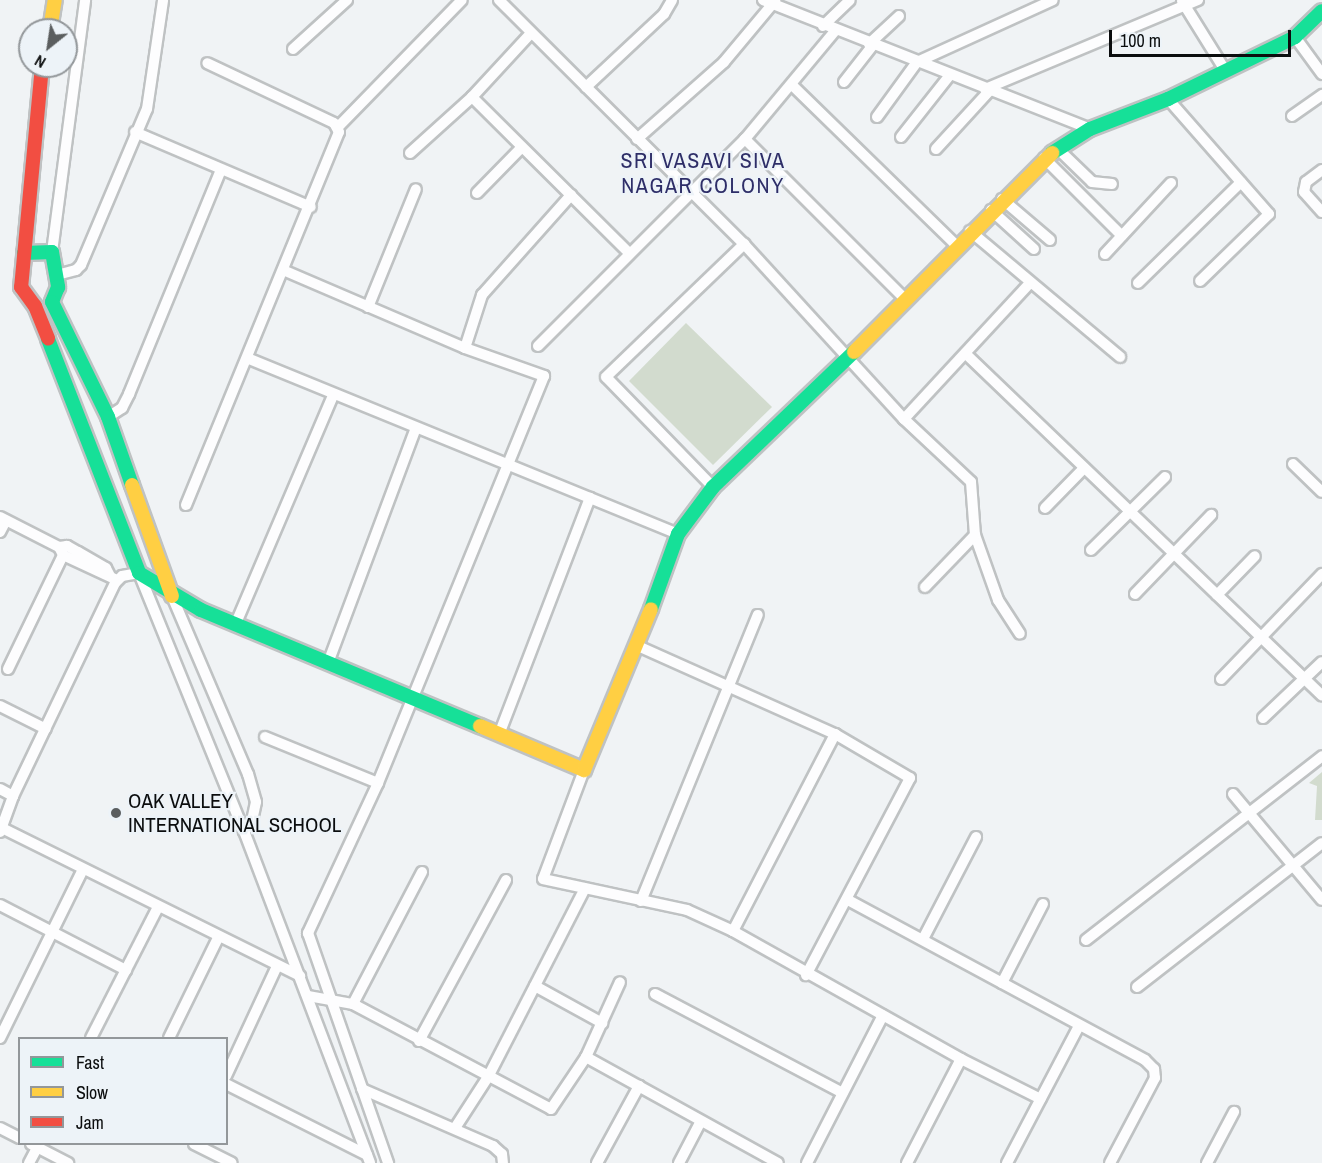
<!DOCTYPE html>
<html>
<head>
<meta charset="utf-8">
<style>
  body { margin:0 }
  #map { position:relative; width:1322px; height:1163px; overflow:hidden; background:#f0f3f5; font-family:"Archivo Narrow",sans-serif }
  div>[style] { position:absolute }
  .green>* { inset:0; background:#d2dbce }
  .roads { filter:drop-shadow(2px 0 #bfc2c3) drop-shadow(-2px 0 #bfc2c3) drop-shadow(0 2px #bfc2c3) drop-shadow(0 -2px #bfc2c3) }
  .street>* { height:10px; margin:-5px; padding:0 5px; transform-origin:5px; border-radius:5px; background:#fdfdfe }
  .fast>* { height:14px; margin:-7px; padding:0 7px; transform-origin:7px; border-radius:7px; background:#16e098 }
  .slow>* { height:14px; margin:-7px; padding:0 7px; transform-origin:7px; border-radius:7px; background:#ffcf43 }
  .jam>* { height:14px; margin:-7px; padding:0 7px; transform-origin:7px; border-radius:7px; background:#f24e42 }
  .dots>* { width:16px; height:16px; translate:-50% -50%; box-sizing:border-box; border:3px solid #edf3f8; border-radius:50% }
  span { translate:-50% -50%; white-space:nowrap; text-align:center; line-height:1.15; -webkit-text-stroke:4.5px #edf3f8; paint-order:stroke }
  .poi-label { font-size:21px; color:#0b0d0e }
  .left { translate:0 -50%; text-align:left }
  .neighbourhood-label { font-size:22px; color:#2e2e68; letter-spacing:1.5px }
  .legend { position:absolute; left:18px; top:1037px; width:210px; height:108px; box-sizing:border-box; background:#edf3f8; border:2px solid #93979a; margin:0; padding:8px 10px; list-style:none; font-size:18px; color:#0b0d0e }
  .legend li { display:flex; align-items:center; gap:12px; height:30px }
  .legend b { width:30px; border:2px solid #93979a }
  .north { position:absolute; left:18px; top:18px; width:60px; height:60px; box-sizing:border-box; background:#edf3f8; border:2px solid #93979a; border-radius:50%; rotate:210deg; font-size:16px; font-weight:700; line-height:24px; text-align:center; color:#0b0d0e }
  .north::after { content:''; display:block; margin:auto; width:21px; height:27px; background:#5b5e5f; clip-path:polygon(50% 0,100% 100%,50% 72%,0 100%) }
  .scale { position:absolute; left:1109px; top:30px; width:182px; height:27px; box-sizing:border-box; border:3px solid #0b0d0e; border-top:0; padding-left:8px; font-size:18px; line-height:21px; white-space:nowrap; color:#0b0d0e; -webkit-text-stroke:4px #edf3f8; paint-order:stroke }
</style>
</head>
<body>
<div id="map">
  <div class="green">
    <div style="clip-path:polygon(686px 323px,772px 407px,713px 465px,629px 381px)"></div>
    <div style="clip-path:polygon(1322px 772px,1322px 820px,1315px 820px,1317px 786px,1309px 783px)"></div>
  </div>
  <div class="roads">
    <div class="street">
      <div style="left:499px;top:0;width:346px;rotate:44.9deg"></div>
      <div style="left:744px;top:244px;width:237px;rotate:47.6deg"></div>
      <div style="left:904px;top:419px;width:92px;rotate:43.2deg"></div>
      <div style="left:971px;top:482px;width:53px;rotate:85.7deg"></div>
      <div style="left:975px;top:535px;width:69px;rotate:70.5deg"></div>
      <div style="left:998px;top:600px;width:40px;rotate:57.1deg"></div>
      <div style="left:763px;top:0;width:352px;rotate:21.5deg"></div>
      <div style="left:1182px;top:1px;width:81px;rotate:58.1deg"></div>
      <div style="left:823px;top:26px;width:37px;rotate:-44deg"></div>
      <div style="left:1295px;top:37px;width:46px;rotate:53.9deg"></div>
      <div style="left:869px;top:44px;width:41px;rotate:-43deg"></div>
      <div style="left:293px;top:49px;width:73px;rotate:-42.2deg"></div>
      <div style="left:844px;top:82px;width:47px;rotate:-51.9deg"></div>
      <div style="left:792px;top:85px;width:232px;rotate:44.3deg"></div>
      <div style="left:586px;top:87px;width:107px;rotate:-43.1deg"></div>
      <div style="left:664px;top:14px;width:16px;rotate:-60deg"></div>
      <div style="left:985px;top:89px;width:231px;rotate:-22.7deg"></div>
      <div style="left:472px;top:97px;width:221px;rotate:44.8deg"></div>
      <div style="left:1168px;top:99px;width:153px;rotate:48.7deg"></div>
      <div style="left:1269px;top:214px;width:96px;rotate:135.8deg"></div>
      <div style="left:1292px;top:116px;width:37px;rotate:-35deg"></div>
      <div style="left:877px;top:117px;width:68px;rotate:-54deg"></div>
      <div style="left:917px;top:62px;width:149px;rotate:-24.5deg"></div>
      <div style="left:338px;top:127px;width:177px;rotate:-45.7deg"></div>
      <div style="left:135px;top:132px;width:191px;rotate:23.1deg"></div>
      <div style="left:901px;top:137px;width:79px;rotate:-51.7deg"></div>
      <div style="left:637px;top:139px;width:116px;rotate:-41.5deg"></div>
      <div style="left:724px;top:62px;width:80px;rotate:-50.1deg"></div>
      <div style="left:745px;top:139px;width:228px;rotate:45deg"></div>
      <div style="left:936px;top:149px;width:80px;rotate:-47.5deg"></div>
      <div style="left:1058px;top:149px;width:47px;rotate:44.1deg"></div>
      <div style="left:1092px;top:182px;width:20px;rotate:6deg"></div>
      <div style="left:410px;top:153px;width:84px;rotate:-42.1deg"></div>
      <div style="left:472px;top:97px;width:87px;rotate:-47.3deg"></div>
      <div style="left:1044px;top:158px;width:110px;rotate:45deg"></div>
      <div style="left:1322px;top:170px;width:20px;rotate:143deg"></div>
      <div style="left:1306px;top:182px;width:10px;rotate:101deg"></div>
      <div style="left:1304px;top:192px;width:27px;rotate:48deg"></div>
      <div style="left:477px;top:193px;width:64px;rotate:-45.6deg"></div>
      <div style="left:1002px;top:199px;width:63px;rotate:40.5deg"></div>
      <div style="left:991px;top:210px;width:58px;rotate:42.2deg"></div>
      <div style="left:970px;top:231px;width:196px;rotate:40deg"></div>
      <div style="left:52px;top:252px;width:254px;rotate:-82.5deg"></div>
      <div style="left:1105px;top:254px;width:97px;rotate:-47.1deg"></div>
      <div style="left:283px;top:270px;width:198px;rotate:23.2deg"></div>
      <div style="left:465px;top:348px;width:84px;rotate:19.5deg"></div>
      <div style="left:544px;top:376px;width:440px;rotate:112.2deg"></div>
      <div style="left:378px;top:783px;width:166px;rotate:115deg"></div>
      <div style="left:308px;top:933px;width:244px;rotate:70.8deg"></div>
      <div style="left:57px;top:275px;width:20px;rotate:-15deg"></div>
      <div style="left:76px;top:270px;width:7px;rotate:-45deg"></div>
      <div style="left:81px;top:265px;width:169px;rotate:-67.1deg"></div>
      <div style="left:147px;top:109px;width:110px;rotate:-81.6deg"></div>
      <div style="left:1138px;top:283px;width:144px;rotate:-44.4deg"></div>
      <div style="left:368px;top:307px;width:127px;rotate:-67.9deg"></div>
      <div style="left:538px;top:346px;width:293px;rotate:-45deg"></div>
      <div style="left:745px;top:139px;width:141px;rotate:-50.2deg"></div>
      <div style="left:465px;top:348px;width:56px;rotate:-72.2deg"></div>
      <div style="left:482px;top:295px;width:134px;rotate:-48.3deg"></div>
      <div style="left:967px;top:355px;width:492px;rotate:43.8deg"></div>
      <div style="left:247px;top:358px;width:466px;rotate:22.2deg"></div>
      <div style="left:108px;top:417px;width:17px;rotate:-33deg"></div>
      <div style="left:122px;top:408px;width:16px;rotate:-63deg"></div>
      <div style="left:129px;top:394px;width:242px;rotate:-67.7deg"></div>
      <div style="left:904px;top:419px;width:185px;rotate:-47.2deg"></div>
      <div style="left:1293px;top:464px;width:40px;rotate:44deg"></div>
      <div style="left:713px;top:487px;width:153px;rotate:-134.2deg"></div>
      <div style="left:606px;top:377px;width:192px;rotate:-43.9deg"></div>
      <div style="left:186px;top:505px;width:403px;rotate:-67.7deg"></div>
      <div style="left:339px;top:132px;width:10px;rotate:-119deg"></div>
      <div style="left:334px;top:123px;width:140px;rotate:-154.7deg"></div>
      <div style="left:1045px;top:508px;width:56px;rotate:-45.7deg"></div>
      <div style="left:0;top:517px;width:66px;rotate:27deg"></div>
      <div style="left:0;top:532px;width:13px;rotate:-63deg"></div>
      <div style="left:1091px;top:550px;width:104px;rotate:-44.6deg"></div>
      <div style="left:110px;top:576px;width:9px;rotate:-117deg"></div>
      <div style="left:106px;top:568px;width:32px;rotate:-150deg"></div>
      <div style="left:78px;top:552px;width:13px;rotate:-151deg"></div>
      <div style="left:67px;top:546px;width:8px;rotate:173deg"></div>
      <div style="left:59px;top:547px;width:9px;rotate:63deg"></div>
      <div style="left:63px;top:555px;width:60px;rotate:24.8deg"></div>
      <div style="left:925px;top:587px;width:72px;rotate:-46.1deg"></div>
      <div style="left:1135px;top:594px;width:110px;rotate:-46.1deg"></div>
      <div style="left:1217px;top:595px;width:54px;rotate:-45.7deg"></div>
      <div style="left:172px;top:596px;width:194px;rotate:66.9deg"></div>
      <div style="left:248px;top:774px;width:29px;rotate:74deg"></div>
      <div style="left:256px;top:802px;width:24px;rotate:102deg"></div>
      <div style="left:251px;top:825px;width:9px;rotate:139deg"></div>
      <div style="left:236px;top:623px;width:247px;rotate:-66.9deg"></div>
      <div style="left:638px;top:646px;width:216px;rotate:24.1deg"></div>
      <div style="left:835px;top:734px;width:87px;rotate:30.4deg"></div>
      <div style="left:910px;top:778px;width:223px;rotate:117.8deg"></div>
      <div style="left:328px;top:663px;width:251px;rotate:-69.5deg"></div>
      <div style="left:8px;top:669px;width:127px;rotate:-64.2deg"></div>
      <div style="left:1221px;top:679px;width:146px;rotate:-46.1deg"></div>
      <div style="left:0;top:706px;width:51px;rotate:26.6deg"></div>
      <div style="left:1263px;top:718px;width:81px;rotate:-43.5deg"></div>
      <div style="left:500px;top:732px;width:251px;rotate:-69deg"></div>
      <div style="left:265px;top:737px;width:122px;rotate:22.2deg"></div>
      <div style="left:584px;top:770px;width:116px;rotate:110.6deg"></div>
      <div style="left:543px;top:879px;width:147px;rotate:12.1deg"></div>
      <div style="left:687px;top:910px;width:51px;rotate:24.5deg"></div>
      <div style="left:733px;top:931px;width:261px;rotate:29.3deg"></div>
      <div style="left:961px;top:1059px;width:89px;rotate:26.6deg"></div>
      <div style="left:0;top:789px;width:15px;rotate:28deg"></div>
      <div style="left:1233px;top:794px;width:138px;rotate:50deg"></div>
      <div style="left:2px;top:828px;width:333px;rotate:26.4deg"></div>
      <div style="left:0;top:832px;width:38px;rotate:-70deg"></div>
      <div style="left:13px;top:796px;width:236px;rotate:-64.4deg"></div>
      <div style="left:115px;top:583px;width:10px;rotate:-45deg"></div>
      <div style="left:122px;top:576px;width:17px;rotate:-10deg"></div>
      <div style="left:139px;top:573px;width:279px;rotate:67.9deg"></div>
      <div style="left:244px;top:831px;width:355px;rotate:69.2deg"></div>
      <div style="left:848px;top:900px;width:337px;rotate:28.3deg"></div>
      <div style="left:1145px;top:1060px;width:13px;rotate:45deg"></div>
      <div style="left:1154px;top:1069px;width:9px;rotate:84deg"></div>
      <div style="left:1155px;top:1078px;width:96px;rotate:117.9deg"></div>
      <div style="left:641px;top:901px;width:309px;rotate:-67.8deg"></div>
      <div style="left:0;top:905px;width:142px;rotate:27.3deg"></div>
      <div style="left:733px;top:931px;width:222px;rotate:-62.6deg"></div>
      <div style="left:923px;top:939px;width:115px;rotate:-62.5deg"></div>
      <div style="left:1086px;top:940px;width:299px;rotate:-37.9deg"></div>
      <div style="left:1002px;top:983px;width:89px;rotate:-62.6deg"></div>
      <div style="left:535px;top:986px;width:77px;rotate:28.9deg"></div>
      <div style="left:1137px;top:987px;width:234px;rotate:-37.9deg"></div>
      <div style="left:655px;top:994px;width:212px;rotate:27.8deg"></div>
      <div style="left:308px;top:996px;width:46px;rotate:10.1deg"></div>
      <div style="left:353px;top:1004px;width:224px;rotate:27.9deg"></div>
      <div style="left:551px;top:1109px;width:63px;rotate:-56.1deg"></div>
      <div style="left:586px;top:1057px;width:82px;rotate:-65.6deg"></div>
      <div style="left:353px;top:1004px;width:149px;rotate:-62.4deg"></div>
      <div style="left:0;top:1038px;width:188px;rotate:-63.8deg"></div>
      <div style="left:91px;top:1038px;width:147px;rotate:-62.9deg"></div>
      <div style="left:169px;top:1038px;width:111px;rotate:-63.9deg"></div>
      <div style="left:419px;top:1041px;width:183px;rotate:-61.6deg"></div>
      <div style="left:586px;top:1057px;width:219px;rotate:28.9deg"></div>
      <div style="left:226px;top:1076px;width:121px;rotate:-65.1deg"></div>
      <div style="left:226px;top:1084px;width:158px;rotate:26.7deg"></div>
      <div style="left:362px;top:1089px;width:143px;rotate:23.5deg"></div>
      <div style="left:493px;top:1146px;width:12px;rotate:42deg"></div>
      <div style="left:502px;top:1154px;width:9px;rotate:84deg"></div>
      <div style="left:0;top:1128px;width:22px;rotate:27deg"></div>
      <div style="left:455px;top:1128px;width:61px;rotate:-57.1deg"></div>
      <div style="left:488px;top:1077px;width:212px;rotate:-62.8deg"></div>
      <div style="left:31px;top:1144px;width:42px;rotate:27.2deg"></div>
      <div style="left:194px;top:1144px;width:42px;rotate:26.6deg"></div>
      <div style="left:29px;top:1163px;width:21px;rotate:-62deg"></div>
      <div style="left:597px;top:1163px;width:88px;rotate:-61.4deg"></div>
      <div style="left:679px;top:1163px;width:47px;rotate:-62.4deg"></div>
      <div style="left:807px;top:1163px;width:166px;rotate:-62.8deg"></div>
      <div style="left:907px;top:1163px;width:117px;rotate:-62.6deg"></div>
      <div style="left:1007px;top:1163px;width:155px;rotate:-62.3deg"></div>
      <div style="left:1207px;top:1163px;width:58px;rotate:-62.1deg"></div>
    </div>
    <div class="fast">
      <div style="left:1052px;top:153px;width:45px;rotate:-32.3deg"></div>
      <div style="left:1090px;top:129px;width:84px;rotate:-21deg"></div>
      <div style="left:1168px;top:99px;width:141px;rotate:-26deg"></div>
      <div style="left:1295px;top:37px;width:37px;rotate:-44deg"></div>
      <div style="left:24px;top:253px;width:28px;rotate:-2deg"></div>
      <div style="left:52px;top:252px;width:36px;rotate:80deg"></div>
      <div style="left:58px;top:287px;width:16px;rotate:112deg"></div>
      <div style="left:52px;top:302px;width:128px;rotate:64deg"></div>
      <div style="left:108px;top:417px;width:72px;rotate:70.6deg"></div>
      <div style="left:48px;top:339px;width:251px;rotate:68.7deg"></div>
      <div style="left:139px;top:573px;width:72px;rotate:30.8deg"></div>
      <div style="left:201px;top:610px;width:302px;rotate:22.6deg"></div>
      <div style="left:651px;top:609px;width:80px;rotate:-70.2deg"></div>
      <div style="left:678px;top:534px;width:59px;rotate:-53.3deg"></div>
      <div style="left:713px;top:487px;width:195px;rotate:-43.8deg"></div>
    </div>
    <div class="slow">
      <div style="left:50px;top:30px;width:30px;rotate:-81deg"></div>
      <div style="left:854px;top:352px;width:281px;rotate:-45.1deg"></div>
      <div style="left:132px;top:485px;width:118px;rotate:70.2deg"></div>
      <div style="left:480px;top:726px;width:113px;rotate:22.9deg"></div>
      <div style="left:584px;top:770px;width:174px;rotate:-67.4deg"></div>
    </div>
    <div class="jam">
      <div style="left:42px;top:66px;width:222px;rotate:95.4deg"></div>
      <div style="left:21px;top:287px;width:24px;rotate:54deg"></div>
      <div style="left:35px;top:306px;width:35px;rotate:68deg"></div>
    </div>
  </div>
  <div class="dots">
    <div style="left:116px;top:813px;background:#5b5e5f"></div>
  </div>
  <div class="poi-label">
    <span class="left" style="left:128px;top:813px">OAK VALLEY<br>INTERNATIONAL SCHOOL</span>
  </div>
  <div class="neighbourhood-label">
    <span style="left:703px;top:173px">SRI VASAVI SIVA<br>NAGAR COLONY</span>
  </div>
  <ul class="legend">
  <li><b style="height:8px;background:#16e098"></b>Fast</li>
  <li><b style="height:8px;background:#ffcf43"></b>Slow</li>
  <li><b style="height:8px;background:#f24e42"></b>Jam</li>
  </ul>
  <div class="north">N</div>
  <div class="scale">100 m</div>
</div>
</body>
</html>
